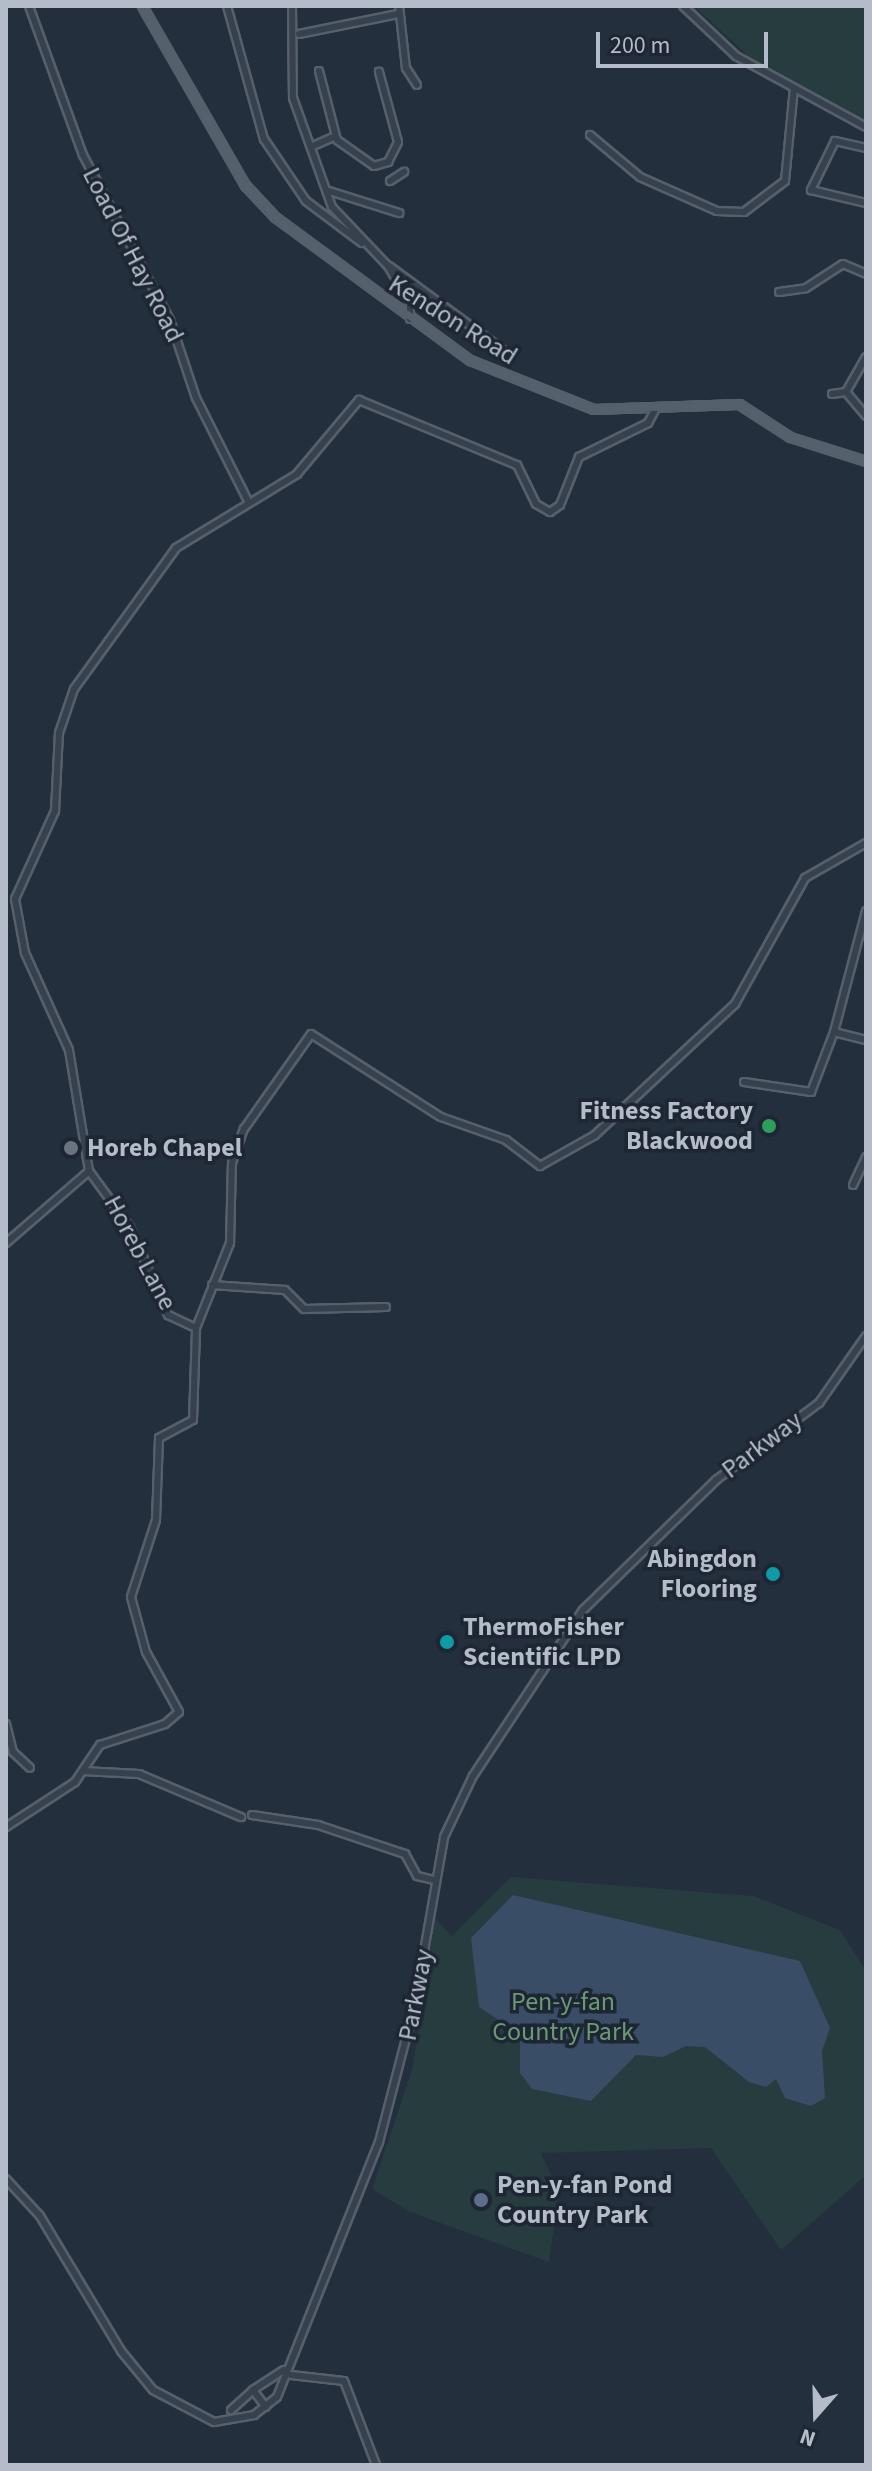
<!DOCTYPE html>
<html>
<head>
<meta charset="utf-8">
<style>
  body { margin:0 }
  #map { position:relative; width:872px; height:2471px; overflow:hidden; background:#242f3d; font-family:"Source Sans 3",sans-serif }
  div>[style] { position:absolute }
  .green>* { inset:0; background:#263c3e }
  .water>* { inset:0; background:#394d66 }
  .roads { filter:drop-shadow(2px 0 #565f6b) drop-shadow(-2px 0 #565f6b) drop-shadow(0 2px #565f6b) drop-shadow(0 -2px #565f6b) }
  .minor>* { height:6px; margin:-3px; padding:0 3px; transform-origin:3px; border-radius:3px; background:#37414d }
  .major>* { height:7px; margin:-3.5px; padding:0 3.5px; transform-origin:3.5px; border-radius:3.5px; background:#55606d }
  .dots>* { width:22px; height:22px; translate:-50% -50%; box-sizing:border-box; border:4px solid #1d2632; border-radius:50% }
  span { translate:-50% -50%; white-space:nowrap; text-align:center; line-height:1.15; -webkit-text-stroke:7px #1d2632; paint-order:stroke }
  .street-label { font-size:26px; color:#b3bcc8 }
  .poi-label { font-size:26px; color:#b3bcc8; font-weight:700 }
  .right { translate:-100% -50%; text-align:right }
  .left { translate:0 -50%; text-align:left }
  .park-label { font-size:26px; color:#6a9974 }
  .frame { position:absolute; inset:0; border:8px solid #b3bcc8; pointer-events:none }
  .north { position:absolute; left:776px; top:2375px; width:80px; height:80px; -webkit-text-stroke:6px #1d2632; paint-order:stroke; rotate:200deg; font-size:22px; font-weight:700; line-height:32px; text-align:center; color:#b3bcc8 }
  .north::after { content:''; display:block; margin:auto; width:28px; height:36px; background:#b3bcc8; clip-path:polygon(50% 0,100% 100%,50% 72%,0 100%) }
  .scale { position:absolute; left:596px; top:32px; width:172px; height:36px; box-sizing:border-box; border:4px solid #b3bcc8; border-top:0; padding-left:10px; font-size:24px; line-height:28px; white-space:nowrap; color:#b3bcc8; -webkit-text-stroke:6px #1d2632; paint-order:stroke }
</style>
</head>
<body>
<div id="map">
  <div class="green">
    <div style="clip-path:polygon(694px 6px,866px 6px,866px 123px,748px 56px)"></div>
    <div style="clip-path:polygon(511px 1877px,753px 1896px,840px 1930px,866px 1971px,866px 2175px,781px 2250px,711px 2148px,541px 2153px,559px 2192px,549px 2262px,410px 2212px,372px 2189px,412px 2070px,435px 1918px,452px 1936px)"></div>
  </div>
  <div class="water">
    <div style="clip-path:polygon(513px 1895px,800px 1961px,830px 2028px,822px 2051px,825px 2098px,811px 2106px,785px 2098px,776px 2079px,766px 2087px,749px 2082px,705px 2047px,686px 2046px,663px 2057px,636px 2055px,591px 2101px,532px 2089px,520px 2073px,520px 2034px,479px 2007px,471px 1938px)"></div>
  </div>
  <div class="roads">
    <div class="minor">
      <div style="left:29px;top:6px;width:158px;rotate:70.1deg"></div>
      <div style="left:83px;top:155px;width:187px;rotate:62.2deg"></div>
      <div style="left:170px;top:320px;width:82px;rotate:71.6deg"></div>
      <div style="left:196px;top:398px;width:115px;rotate:63.2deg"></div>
      <div style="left:227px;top:6px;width:138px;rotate:74.5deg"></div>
      <div style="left:264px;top:139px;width:75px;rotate:55.9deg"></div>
      <div style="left:306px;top:201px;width:70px;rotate:36.9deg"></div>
      <div style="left:292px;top:6px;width:92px;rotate:89.4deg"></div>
      <div style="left:293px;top:98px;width:116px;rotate:70.3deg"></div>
      <div style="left:332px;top:207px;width:81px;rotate:46.5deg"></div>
      <div style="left:388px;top:266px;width:43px;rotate:59.3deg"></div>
      <div style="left:410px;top:303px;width:16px;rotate:90deg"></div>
      <div style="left:399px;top:6px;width:62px;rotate:83.6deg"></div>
      <div style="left:406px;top:68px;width:20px;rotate:57deg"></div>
      <div style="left:683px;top:6px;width:73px;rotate:43.3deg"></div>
      <div style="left:736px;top:56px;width:148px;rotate:28.6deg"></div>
      <div style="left:299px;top:34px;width:101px;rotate:-11.4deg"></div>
      <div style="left:319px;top:71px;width:71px;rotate:75.4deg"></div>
      <div style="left:337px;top:140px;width:45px;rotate:35.1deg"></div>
      <div style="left:374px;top:166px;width:15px;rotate:-16deg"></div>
      <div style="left:388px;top:162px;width:22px;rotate:-63deg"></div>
      <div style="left:398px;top:142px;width:73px;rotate:-105.2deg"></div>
      <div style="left:590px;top:135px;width:65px;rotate:40deg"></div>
      <div style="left:640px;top:177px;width:84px;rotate:23.8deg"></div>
      <div style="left:717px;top:211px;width:27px;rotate:2deg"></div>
      <div style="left:744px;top:212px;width:51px;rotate:-37.1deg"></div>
      <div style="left:785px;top:181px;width:93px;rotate:-84.5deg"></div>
      <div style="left:313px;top:146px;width:24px;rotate:-24deg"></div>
      <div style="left:866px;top:148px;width:32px;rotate:-167deg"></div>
      <div style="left:835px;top:141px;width:55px;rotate:116.1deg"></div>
      <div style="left:811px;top:190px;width:57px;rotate:13.3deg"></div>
      <div style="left:390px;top:181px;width:17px;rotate:-33deg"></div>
      <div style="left:326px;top:190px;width:77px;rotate:17.5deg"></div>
      <div style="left:389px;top:266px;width:140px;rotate:36.3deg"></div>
      <div style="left:779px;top:292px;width:27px;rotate:-8deg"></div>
      <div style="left:806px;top:288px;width:44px;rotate:-33deg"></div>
      <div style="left:843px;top:264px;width:25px;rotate:23deg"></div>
      <div style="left:846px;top:392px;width:31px;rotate:50deg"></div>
      <div style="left:832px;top:394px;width:14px;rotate:-8deg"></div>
      <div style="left:846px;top:392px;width:40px;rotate:-60.3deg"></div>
      <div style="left:866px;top:911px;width:125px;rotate:104.8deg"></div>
      <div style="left:834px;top:1032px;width:33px;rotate:14deg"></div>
      <div style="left:744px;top:1082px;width:68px;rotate:8.5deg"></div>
      <div style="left:811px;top:1092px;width:64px;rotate:-69deg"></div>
      <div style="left:89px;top:1171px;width:69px;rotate:53.8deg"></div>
      <div style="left:130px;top:1227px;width:96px;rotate:66.6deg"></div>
      <div style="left:168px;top:1315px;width:31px;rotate:25deg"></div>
      <div style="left:853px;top:1185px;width:31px;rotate:-65deg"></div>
      <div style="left:6px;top:1243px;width:110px;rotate:-40.9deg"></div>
      <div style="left:89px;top:1171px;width:123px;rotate:-99.4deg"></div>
      <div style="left:69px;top:1050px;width:107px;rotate:-114.4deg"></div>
      <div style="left:25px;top:953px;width:55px;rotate:-100.5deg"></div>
      <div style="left:15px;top:899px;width:97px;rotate:-65.6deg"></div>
      <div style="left:55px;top:811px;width:78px;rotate:-87.1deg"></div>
      <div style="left:59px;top:733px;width:46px;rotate:-71.2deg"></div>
      <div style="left:74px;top:689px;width:174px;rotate:-54.1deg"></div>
      <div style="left:176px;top:548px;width:142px;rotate:-31.4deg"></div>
      <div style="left:297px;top:474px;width:97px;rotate:-50deg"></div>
      <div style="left:359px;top:400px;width:171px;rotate:22.4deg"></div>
      <div style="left:517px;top:465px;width:43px;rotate:64deg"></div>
      <div style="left:536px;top:504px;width:16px;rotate:30deg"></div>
      <div style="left:550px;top:512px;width:12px;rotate:-35deg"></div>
      <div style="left:560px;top:505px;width:52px;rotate:-68.4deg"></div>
      <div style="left:579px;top:457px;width:77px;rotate:-26.2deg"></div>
      <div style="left:648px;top:423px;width:15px;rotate:-62deg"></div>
      <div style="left:212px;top:1285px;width:73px;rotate:3.9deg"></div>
      <div style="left:285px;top:1290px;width:27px;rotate:45deg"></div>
      <div style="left:304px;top:1309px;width:82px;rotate:-1.4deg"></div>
      <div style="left:6px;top:1724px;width:29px;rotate:76deg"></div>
      <div style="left:13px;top:1752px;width:23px;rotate:43deg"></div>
      <div style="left:83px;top:1771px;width:56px;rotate:3.1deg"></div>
      <div style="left:139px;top:1774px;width:111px;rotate:22.9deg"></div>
      <div style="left:252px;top:1815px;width:67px;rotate:8.6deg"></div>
      <div style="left:318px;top:1825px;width:92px;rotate:18.4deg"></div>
      <div style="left:405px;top:1854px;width:25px;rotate:61deg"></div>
      <div style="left:417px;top:1876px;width:18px;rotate:13deg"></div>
      <div style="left:6px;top:1827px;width:82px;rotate:-33.1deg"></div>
      <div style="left:75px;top:1782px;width:45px;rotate:-56deg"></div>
      <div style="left:100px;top:1745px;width:68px;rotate:-17.9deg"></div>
      <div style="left:165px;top:1724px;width:18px;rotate:-41deg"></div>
      <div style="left:179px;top:1712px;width:68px;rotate:-118.8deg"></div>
      <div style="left:146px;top:1652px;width:57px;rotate:-105.3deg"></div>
      <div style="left:131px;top:1597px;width:81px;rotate:-72deg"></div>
      <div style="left:156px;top:1520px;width:82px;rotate:-87.9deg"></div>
      <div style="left:159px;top:1438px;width:38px;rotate:-28deg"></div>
      <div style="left:193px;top:1420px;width:92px;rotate:-88.1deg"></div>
      <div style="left:196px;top:1328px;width:92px;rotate:-68.2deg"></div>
      <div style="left:230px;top:1243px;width:80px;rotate:-88.6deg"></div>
      <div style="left:232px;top:1163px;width:36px;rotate:-71deg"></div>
      <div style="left:244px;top:1129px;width:116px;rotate:-54.8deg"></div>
      <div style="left:311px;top:1034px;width:154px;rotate:32.6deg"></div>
      <div style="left:441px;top:1117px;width:69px;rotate:19.5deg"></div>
      <div style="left:506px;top:1140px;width:43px;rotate:37.4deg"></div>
      <div style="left:540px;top:1166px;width:63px;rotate:-29.4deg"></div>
      <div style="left:595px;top:1135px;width:192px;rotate:-43.1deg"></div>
      <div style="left:735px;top:1004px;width:144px;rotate:-60.9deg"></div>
      <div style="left:805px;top:878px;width:70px;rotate:-29.8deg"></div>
      <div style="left:6px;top:2179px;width:50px;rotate:47.4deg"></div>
      <div style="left:40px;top:2216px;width:157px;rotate:59deg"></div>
      <div style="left:121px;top:2351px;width:50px;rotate:50.6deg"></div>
      <div style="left:153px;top:2390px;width:69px;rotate:27.7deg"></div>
      <div style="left:214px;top:2422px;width:41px;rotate:-9.9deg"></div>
      <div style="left:254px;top:2415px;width:29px;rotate:-38deg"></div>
      <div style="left:277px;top:2397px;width:275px;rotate:-68.2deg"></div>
      <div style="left:379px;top:2142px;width:138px;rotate:-75.4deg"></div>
      <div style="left:414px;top:2008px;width:174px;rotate:-80deg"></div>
      <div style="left:444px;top:1837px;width:68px;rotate:-64.6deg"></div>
      <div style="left:473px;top:1776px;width:199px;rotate:-56.5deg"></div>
      <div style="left:583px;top:1610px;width:186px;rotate:-44.3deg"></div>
      <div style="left:716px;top:1480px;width:129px;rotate:-36.8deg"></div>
      <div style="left:819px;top:1403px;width:82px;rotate:-55deg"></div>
      <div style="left:291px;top:2375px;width:53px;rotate:6.5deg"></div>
      <div style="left:344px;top:2381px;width:90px;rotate:69.1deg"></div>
      <div style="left:253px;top:2390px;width:37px;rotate:-33deg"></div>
      <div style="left:231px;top:2410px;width:30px;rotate:-42deg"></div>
      <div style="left:253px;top:2390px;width:21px;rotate:53deg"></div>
    </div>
    <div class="major">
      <div style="left:142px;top:6px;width:207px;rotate:60.1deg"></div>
      <div style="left:245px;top:185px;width:44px;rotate:46.8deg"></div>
      <div style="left:275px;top:217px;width:242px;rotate:36.3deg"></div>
      <div style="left:470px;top:360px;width:132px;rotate:21.7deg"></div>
      <div style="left:593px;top:409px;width:146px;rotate:-2deg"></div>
      <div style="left:739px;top:404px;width:61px;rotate:32.9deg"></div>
      <div style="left:790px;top:437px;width:80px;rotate:17.5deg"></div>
    </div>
  </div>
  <div class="dots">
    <div style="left:769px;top:1126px;background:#2e9e5b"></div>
    <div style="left:71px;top:1148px;background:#6b7280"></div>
    <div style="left:773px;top:1574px;background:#0f9aa8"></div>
    <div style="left:447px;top:1642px;background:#0f9aa8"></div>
    <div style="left:481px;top:2200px;background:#5c6f8a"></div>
  </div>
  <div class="street-label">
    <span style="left:133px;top:255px;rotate:63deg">Load Of Hay Road</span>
    <span style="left:453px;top:320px;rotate:32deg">Kendon Road</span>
    <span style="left:140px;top:1253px;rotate:62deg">Horeb Lane</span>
    <span style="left:762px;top:1445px;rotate:-37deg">Parkway</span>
    <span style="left:416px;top:1995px;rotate:-79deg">Parkway</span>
  </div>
  <div class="poi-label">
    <span class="right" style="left:753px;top:1126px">Fitness Factory<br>Blackwood</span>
    <span class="left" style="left:87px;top:1148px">Horeb Chapel</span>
    <span class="right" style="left:757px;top:1574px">Abingdon<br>Flooring</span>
    <span class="left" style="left:463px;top:1642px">ThermoFisher<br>Scientific LPD</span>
    <span class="left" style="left:497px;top:2200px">Pen-y-fan Pond<br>Country Park</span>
  </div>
  <div class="park-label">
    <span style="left:563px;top:2017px">Pen-y-fan<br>Country Park</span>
  </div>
  <div class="frame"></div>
  <div class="north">N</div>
  <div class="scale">200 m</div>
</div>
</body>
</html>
